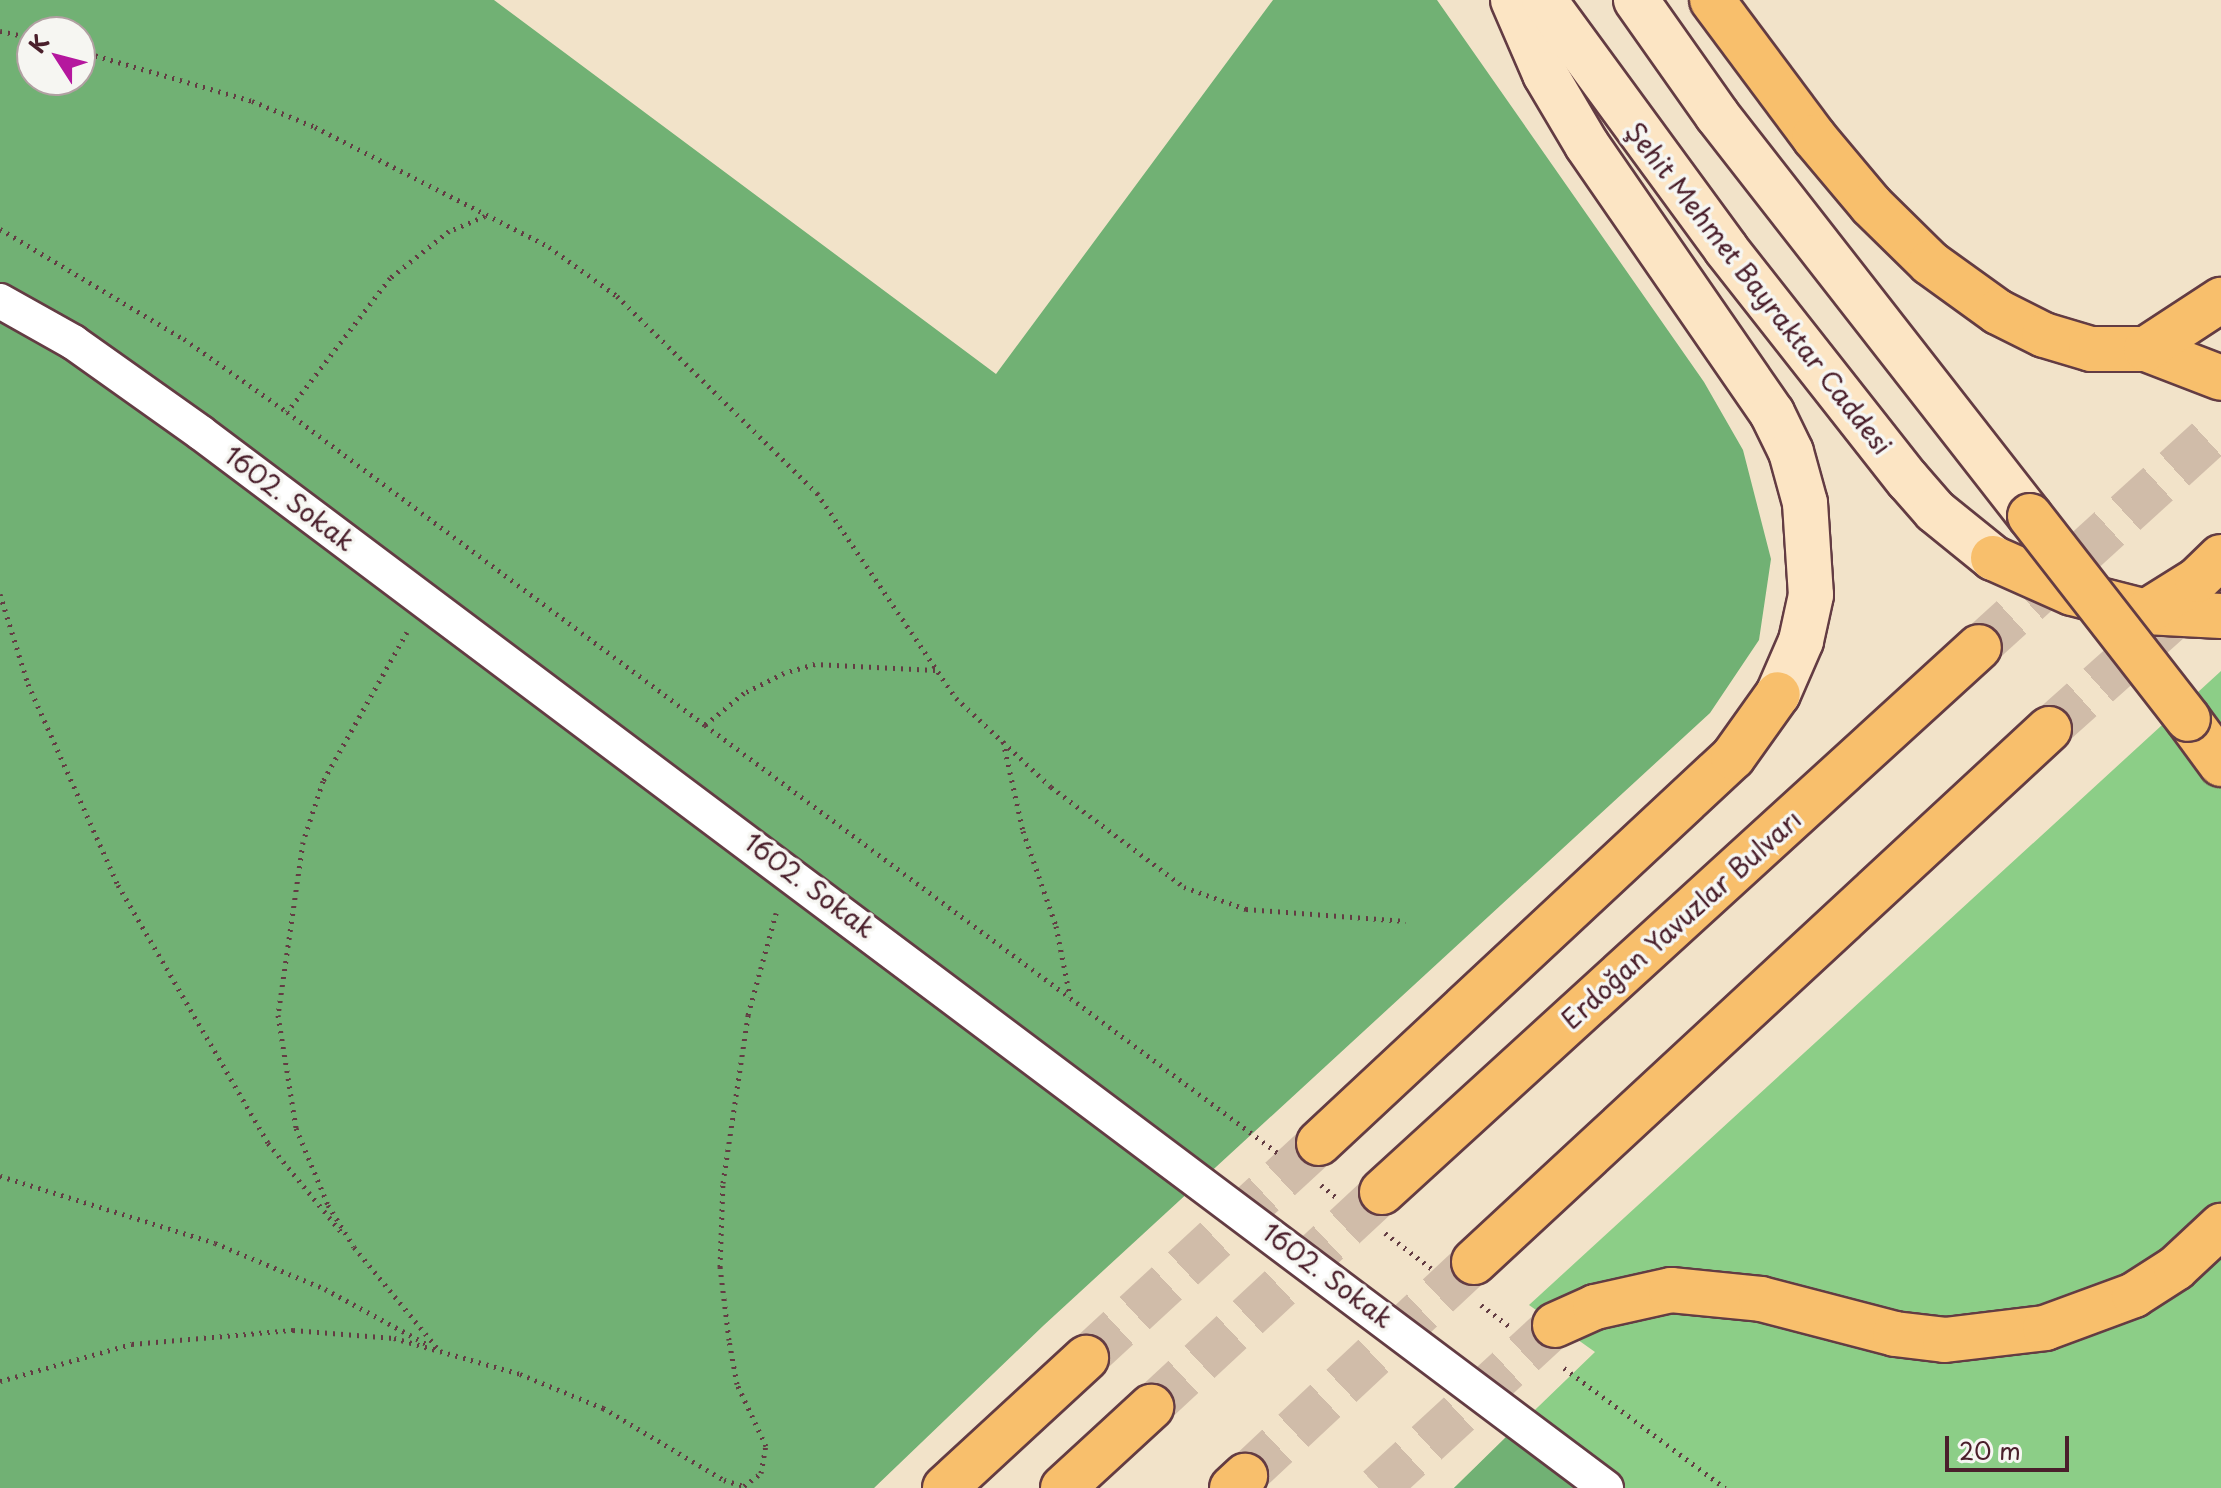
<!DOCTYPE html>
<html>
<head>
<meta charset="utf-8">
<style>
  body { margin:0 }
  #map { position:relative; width:2221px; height:1488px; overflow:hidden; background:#f2e3c9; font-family:"Playpen Sans",sans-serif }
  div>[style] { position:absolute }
  .green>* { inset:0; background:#8cce87 }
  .forest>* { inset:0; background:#71b174 }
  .primary-tunnel>* { height:44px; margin-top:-22px; transform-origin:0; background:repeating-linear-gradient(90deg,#d0bca9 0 44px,transparent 0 66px) }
  .path>* { height:5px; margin-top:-2.5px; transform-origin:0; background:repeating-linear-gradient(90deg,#633c43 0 2px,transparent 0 8px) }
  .roads { filter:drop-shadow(2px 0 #633c43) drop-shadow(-2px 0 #633c43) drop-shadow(0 2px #633c43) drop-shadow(0 -2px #633c43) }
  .minor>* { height:34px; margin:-17px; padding:0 17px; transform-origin:17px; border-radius:17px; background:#fff }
  .secondary>* { height:44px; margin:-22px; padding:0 22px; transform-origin:22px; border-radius:22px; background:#fce5c4 }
  .primary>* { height:44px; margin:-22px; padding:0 22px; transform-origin:22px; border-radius:22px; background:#f8bf6c }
  .bridges { filter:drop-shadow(2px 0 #633c43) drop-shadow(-2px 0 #633c43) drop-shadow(0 2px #633c43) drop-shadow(0 -2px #633c43) }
  .primary-bridge>* { height:44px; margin:-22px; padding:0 22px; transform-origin:22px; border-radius:22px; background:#f8bf6c }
  span { translate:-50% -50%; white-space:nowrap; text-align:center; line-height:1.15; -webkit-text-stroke:7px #f6f6f2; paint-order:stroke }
  .street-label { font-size:26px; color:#4a1f2b }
  .north { position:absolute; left:16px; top:16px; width:80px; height:80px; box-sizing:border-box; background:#f6f6f2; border:2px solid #b1a0a2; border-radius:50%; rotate:306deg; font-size:22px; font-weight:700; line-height:32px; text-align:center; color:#4a1f2b }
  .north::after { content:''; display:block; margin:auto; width:28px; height:36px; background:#b5179e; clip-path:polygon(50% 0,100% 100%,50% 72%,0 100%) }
  .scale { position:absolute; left:1945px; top:1436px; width:124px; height:36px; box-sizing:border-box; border:4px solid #4a1f2b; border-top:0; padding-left:10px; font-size:24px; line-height:28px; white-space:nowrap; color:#4a1f2b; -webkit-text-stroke:6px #f6f6f2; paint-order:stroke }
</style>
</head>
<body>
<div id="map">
  <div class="green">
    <div style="clip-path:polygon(2221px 671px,2221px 1488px,1454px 1488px,1595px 1352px,1529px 1305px)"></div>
  </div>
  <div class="forest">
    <div style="clip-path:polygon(evenodd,0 0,494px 0,996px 374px,1273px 0,1437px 0,1704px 382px,1743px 450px,1771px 559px,1759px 640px,1710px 713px,1043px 1326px,874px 1488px,0 1488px,0 0,32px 32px,80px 32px,80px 80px,32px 80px,32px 32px)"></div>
    <div style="clip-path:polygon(1509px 1434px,1582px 1488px,1454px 1488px)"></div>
  </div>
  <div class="primary-tunnel">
    <div style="left:1979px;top:647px;width:327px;rotate:-42.3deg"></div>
    <div style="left:2049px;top:729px;width:201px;rotate:-41.8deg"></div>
    <div style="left:1086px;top:1358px;width:317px;rotate:-42.7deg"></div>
    <div style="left:1151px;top:1407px;width:316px;rotate:-42.9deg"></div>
    <div style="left:1245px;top:1476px;width:313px;rotate:-43.1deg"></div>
    <div style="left:1378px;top:1488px;width:241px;rotate:-42.6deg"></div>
  </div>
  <div class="path">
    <div style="left:0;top:31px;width:33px;rotate:12deg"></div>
    <div style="left:80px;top:51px;width:179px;rotate:16.2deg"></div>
    <div style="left:252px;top:101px;width:68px;rotate:22.4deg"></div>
    <div style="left:315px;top:127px;width:263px;rotate:27.1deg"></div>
    <div style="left:549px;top:247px;width:84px;rotate:35.8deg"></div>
    <div style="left:617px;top:296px;width:281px;rotate:44.6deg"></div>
    <div style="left:817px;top:493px;width:248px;rotate:55.9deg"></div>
    <div style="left:956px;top:698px;width:130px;rotate:43.1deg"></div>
    <div style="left:1051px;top:787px;width:166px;rotate:36.9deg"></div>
    <div style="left:1184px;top:887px;width:66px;rotate:19.5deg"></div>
    <div style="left:1246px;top:909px;width:160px;rotate:4.3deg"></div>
    <div style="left:485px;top:216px;width:39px;rotate:157deg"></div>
    <div style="left:449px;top:231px;width:75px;rotate:141.5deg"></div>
    <div style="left:390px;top:278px;width:169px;rotate:127.5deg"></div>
    <div style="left:287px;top:412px;width:522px;rotate:36.83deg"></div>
    <div style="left:0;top:229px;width:214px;rotate:30.9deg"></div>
    <div style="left:184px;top:339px;width:126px;rotate:35.3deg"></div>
    <div style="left:0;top:594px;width:94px;rotate:72.7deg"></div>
    <div style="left:28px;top:684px;width:220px;rotate:65.9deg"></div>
    <div style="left:118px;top:885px;width:298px;rotate:59.8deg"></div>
    <div style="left:268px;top:1143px;width:118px;rotate:50.5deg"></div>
    <div style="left:407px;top:632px;width:171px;rotate:119.4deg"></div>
    <div style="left:323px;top:781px;width:64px;rotate:108.2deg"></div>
    <div style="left:303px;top:842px;width:175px;rotate:98.2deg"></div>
    <div style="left:278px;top:1015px;width:114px;rotate:80.9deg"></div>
    <div style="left:296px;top:1128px;width:83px;rotate:67.4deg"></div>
    <div style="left:328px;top:1205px;width:49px;rotate:58.2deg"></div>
    <div style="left:354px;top:1247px;width:132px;rotate:50.5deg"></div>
    <div style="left:935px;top:670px;width:120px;rotate:-177.1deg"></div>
    <div style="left:815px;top:664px;width:32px;rotate:164deg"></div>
    <div style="left:784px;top:673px;width:45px;rotate:153.4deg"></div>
    <div style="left:744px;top:693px;width:50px;rotate:140.6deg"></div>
    <div style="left:705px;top:725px;width:715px;rotate:36.76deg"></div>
    <div style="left:1003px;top:741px;width:92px;rotate:77.5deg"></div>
    <div style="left:1023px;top:831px;width:101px;rotate:70.8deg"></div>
    <div style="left:1056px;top:926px;width:72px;rotate:78.8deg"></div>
    <div style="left:0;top:1176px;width:225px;rotate:17.3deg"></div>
    <div style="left:215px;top:1243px;width:119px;rotate:22.7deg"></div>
    <div style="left:325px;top:1289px;width:119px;rotate:28.5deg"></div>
    <div style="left:1321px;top:1185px;width:22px;rotate:39deg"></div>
    <div style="left:1385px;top:1233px;width:58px;rotate:37.3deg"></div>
    <div style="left:1481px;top:1305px;width:38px;rotate:37deg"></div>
    <div style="left:1564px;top:1368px;width:201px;rotate:36.7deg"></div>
    <div style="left:0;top:1381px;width:137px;rotate:-15.7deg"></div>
    <div style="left:132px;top:1344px;width:162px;rotate:-5deg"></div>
    <div style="left:293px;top:1330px;width:101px;rotate:4.5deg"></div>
    <div style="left:394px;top:1338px;width:131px;rotate:15.9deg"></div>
    <div style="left:520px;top:1374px;width:90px;rotate:22.3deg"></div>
    <div style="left:603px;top:1408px;width:141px;rotate:30.8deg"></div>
    <div style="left:724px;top:1480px;width:21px;rotate:17deg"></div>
    <div style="left:744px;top:1486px;width:21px;rotate:-37deg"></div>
    <div style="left:761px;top:1473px;width:27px;rotate:-80deg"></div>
    <div style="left:766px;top:1446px;width:68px;rotate:-115.1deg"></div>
    <div style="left:737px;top:1384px;width:45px;rotate:-100.3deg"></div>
    <div style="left:729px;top:1340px;width:74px;rotate:-97deg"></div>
    <div style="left:720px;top:1267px;width:84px;rotate:-88deg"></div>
    <div style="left:723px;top:1183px;width:170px;rotate:-81.5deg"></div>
    <div style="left:748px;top:1015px;width:106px;rotate:-74.6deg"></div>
  </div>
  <div class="roads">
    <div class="minor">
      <div style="left:0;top:301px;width:84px;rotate:29.3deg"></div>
      <div style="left:73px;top:342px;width:157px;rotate:35.4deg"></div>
      <div style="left:201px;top:433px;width:1757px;rotate:36.9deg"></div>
    </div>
    <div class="secondary">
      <div style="left:1513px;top:0;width:81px;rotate:66.6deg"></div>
      <div style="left:1545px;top:74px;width:82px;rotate:59.4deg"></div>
      <div style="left:1587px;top:145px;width:326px;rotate:55.4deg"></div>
      <div style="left:1772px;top:413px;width:43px;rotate:64deg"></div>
      <div style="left:1791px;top:452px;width:53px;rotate:74.6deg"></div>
      <div style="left:1805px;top:503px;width:92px;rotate:86.3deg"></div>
      <div style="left:1811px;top:595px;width:47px;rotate:102.3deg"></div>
      <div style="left:1801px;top:641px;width:58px;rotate:113.5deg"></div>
      <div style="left:1544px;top:0;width:308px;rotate:53.8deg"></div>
      <div style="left:1726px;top:249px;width:294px;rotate:51.8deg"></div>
      <div style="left:1908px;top:480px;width:41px;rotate:48.9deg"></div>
      <div style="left:1935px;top:511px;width:75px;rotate:39deg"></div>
      <div style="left:1636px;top:0;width:141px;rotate:54.8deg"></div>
      <div style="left:1717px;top:115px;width:509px;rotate:52.03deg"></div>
    </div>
    <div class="primary">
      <div style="left:1712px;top:0;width:171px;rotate:53.3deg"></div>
      <div style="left:1814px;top:137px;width:89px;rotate:50deg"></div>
      <div style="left:1871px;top:205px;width:83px;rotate:44.5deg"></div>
      <div style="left:1930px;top:263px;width:84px;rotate:35.8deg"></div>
      <div style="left:1998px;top:312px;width:51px;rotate:26.6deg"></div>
      <div style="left:2044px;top:335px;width:49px;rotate:16.6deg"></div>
      <div style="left:2091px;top:349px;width:55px"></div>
      <div style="left:2146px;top:349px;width:80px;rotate:21.1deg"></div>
      <div style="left:2146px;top:349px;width:90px;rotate:-33.2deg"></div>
      <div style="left:1993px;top:558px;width:86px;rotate:23.9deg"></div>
      <div style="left:2072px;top:593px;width:76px;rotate:14.4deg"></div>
      <div style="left:2146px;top:612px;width:75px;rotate:3.1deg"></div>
      <div style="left:2146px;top:612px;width:60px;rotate:-32.1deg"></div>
      <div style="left:2197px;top:580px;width:33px;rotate:-44deg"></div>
      <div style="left:2188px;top:719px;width:56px;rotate:53.7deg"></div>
      <div style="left:1319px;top:1143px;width:566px;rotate:-43deg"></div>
      <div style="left:1733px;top:757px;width:77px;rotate:-54.5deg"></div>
      <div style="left:1382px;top:1192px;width:808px;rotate:-42.39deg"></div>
      <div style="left:1474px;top:1262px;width:784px;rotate:-42.83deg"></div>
      <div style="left:1555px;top:1325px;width:44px;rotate:-24.2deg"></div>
      <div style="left:1595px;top:1307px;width:78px;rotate:-12.6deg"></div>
      <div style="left:1671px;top:1290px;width:90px;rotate:5.7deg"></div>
      <div style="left:1761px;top:1299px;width:138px;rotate:14.6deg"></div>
      <div style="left:1895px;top:1334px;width:50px;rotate:6.8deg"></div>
      <div style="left:1945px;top:1340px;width:101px;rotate:-6.8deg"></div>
      <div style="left:2045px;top:1328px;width:95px;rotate:-20.3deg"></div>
      <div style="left:2134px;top:1295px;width:50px;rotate:-32.7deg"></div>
      <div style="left:2176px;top:1268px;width:62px;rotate:-43deg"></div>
      <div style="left:945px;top:1488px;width:192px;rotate:-42.7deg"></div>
      <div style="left:1063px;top:1488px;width:120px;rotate:-42.6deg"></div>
      <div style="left:1232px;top:1488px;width:18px;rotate:-43deg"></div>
    </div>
  </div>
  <div class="bridges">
    <div class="primary-bridge">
      <div style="left:2030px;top:516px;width:257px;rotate:52.1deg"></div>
    </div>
  </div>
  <div class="street-label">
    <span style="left:1759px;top:288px;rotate:52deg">Şehit Mehmet Bayraktar Caddesi</span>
    <span style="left:290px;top:498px;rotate:37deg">1602. Sokak</span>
    <span style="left:810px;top:885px;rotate:37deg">1602. Sokak</span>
    <span style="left:1681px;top:919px;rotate:-42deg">Erdoğan Yavuzlar Bulvarı</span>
    <span style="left:1328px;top:1275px;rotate:37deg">1602. Sokak</span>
  </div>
  <div class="north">K</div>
  <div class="scale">20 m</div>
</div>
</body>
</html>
